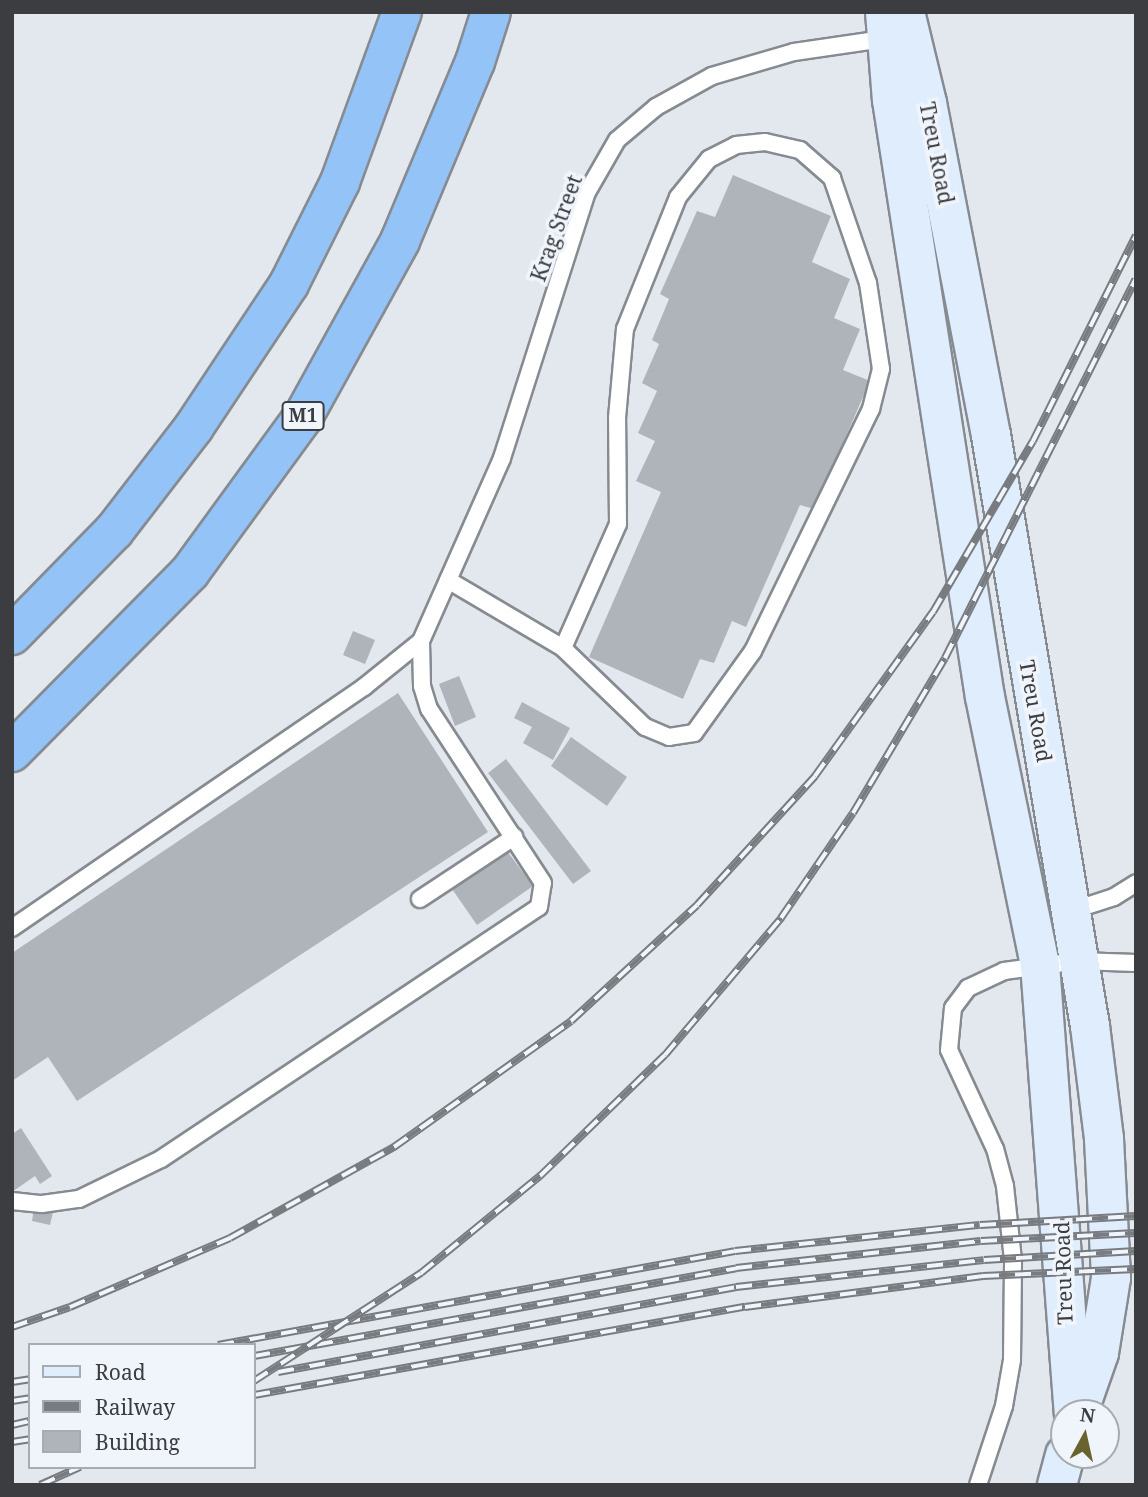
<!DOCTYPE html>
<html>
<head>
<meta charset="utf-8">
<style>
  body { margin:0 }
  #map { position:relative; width:1148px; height:1497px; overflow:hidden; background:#e2e8ee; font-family:"Noto Serif",serif }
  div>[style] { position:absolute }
  .building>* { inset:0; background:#afb4ba }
  .roads { filter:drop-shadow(2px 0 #868b91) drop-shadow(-2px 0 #868b91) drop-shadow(0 2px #868b91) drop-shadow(0 -2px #868b91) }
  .lane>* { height:16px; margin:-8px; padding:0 8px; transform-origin:8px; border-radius:8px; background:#fff }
  .secondary>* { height:38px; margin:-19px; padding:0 19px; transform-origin:19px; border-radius:19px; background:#dfedfd }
  .highway>* { height:38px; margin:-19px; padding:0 19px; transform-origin:19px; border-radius:19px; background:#94c3f8 }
  .rail>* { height:8px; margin-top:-4px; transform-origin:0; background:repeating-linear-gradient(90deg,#f0f5fc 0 16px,#787c80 0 32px); box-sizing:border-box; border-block:2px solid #787c80 }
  span { translate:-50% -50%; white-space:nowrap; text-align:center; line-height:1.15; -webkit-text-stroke:7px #f0f5fc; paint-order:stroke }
  .shield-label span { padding:2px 5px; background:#f0f5fc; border:2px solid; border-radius:5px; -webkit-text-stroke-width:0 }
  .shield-label { font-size:19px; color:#3b3d40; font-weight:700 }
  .street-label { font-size:21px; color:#3b3d40 }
  .frame { position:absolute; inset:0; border:14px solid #3b3d40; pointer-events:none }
  .legend { position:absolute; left:28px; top:1343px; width:228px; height:126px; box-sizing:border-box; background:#f0f5fc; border:2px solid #a8abb1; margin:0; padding:9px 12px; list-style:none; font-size:21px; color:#3b3d40 }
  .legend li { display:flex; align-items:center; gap:14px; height:35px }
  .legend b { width:35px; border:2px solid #a8abb1 }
  .north { position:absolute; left:1050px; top:1399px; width:70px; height:70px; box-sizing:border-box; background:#f0f5fc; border:2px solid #a8abb1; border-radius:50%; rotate:8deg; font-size:19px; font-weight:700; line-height:28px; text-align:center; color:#3b3d40 }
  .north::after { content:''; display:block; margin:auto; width:24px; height:32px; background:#69632f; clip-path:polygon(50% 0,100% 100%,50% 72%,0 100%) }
</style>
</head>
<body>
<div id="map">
  <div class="building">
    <div style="clip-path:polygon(733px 175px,831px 216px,812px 262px,850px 279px,834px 318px,860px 329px,843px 370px,870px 381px,814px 509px,800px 505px,746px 627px,732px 621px,714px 663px,700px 659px,683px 699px,589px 657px,661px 492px,636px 481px,655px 441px,638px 433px,657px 391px,642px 383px,659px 344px,652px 340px,669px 299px,660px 294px,697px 211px,715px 217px)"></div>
    <div style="clip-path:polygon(353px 631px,375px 640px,365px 664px,343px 655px)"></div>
    <div style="clip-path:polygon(459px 676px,476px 717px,455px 726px,439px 684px)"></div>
    <div style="clip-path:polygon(398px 693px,488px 832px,77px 1101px,48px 1057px,12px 1081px,12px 953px)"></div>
    <div style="clip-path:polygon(522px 702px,570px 728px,553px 760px,523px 743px,532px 727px,514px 718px)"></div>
    <div style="clip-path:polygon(571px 737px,627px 777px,607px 806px,551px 766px)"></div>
    <div style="clip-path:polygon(506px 759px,591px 871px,573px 884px,488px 773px)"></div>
    <div style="clip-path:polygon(507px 851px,533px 886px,477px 925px,452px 889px)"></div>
    <div style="clip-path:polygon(21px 1128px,52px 1176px,40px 1184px,35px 1176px,12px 1192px,12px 1134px)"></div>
    <div style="clip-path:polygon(34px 1208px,53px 1212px,50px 1225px,32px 1221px)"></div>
  </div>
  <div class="roads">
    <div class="lane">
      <div style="left:448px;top:580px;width:134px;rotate:30.6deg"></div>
      <div style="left:563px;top:648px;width:136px;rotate:-66.1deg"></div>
      <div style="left:618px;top:524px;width:106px;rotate:-90.5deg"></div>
      <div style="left:617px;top:418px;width:89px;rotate:-84.9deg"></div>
      <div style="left:625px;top:329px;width:142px;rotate:-68.1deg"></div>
      <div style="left:678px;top:197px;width:49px;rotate:-50.8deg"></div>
      <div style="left:709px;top:159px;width:30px;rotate:-27deg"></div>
      <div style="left:736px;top:145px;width:29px;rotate:-6deg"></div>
      <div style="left:765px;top:142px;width:36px;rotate:13deg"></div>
      <div style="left:800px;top:150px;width:43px;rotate:41.2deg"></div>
      <div style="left:832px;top:178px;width:111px;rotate:71.1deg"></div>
      <div style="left:868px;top:283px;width:87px;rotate:81.4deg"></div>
      <div style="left:881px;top:369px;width:41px;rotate:104deg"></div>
      <div style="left:871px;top:409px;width:269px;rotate:116deg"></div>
      <div style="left:753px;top:651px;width:101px;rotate:125.7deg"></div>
      <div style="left:694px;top:733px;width:25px;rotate:171deg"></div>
      <div style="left:669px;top:737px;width:26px;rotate:-157deg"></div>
      <div style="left:645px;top:727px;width:114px;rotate:-136.1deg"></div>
      <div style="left:420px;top:899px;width:113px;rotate:-33.4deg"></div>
      <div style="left:1071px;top:911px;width:45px;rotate:-18deg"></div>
      <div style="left:1114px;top:897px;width:26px;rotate:-32deg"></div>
      <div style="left:12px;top:928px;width:427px;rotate:-34.4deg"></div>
      <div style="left:364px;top:687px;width:73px;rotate:-38.9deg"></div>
      <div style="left:12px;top:1201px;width:30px;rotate:6deg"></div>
      <div style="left:42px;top:1204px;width:37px;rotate:-8deg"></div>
      <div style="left:79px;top:1199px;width:91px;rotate:-26deg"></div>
      <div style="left:161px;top:1159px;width:454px;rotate:-33.7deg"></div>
      <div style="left:539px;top:907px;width:24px;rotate:-81deg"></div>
      <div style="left:543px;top:883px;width:208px;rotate:-123.2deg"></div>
      <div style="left:429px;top:709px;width:24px;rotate:-107deg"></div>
      <div style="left:422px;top:686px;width:45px;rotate:-91.3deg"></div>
      <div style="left:421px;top:641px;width:200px;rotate:-66.1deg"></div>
      <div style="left:502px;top:458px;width:277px;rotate:-72.3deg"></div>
      <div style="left:586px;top:194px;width:62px;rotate:-60.1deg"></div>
      <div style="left:617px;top:140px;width:51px;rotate:-40.2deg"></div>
      <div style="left:656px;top:107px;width:64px;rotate:-29deg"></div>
      <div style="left:712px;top:76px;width:85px;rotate:-16.3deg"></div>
      <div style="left:794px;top:52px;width:97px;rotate:-8.3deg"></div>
      <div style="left:978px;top:1485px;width:83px;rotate:-71.8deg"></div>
      <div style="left:1004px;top:1406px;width:47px;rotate:-80.1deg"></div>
      <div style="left:1012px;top:1360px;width:100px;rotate:-89.4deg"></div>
      <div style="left:1013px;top:1260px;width:74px;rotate:-96.2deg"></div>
      <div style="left:1005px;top:1186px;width:38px;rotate:-105deg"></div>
      <div style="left:995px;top:1149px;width:109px;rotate:-114.9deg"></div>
      <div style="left:949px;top:1050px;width:42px;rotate:-84.6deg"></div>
      <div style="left:953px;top:1008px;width:25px;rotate:-53deg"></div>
      <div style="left:968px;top:988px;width:40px;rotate:-25deg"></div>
      <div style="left:1004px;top:971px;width:75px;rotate:-7.7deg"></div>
      <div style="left:1078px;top:961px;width:58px;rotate:2deg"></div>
    </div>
    <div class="secondary">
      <div style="left:885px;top:12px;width:88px;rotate:85.5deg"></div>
      <div style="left:892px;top:100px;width:604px;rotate:81.15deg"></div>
      <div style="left:985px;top:697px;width:273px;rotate:78.4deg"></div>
      <div style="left:1040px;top:964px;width:450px;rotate:85.7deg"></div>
      <div style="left:905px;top:12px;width:94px;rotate:76.4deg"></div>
      <div style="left:927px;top:103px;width:338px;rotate:79.1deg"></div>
      <div style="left:991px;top:435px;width:599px;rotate:80.49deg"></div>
      <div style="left:1090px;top:1026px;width:114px;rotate:82.9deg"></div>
      <div style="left:1104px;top:1139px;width:139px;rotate:87.1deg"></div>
      <div style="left:1111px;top:1278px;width:76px;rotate:99.1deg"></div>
      <div style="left:1099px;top:1353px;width:64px;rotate:109.3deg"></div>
      <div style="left:1057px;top:1485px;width:31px;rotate:-75deg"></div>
    </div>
    <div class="highway">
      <div style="left:12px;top:635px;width:146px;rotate:-45.6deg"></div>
      <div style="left:114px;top:531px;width:131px;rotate:-52.4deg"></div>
      <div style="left:194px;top:427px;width:172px;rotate:-56.4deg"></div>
      <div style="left:289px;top:284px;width:114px;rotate:-63.4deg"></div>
      <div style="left:340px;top:182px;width:181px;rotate:-70deg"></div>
      <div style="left:12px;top:752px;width:253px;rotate:-45.3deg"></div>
      <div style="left:190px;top:572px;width:192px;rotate:-53.9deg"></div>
      <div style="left:303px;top:417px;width:201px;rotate:-61.1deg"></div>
      <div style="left:400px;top:241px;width:194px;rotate:-67.3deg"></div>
      <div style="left:475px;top:62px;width:52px;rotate:-72.3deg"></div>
    </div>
  </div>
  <div class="rail">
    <div style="left:12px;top:1327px;width:61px;rotate:-19deg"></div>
    <div style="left:70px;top:1307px;width:174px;rotate:-23.3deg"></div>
    <div style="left:230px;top:1238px;width:188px;rotate:-29deg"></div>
    <div style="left:394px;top:1147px;width:217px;rotate:-35.4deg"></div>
    <div style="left:571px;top:1021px;width:171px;rotate:-42.6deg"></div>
    <div style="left:697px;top:905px;width:175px;rotate:-47.5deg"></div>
    <div style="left:815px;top:776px;width:202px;rotate:-54.3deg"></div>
    <div style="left:933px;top:612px;width:198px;rotate:-59.7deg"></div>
    <div style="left:1033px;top:441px;width:230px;rotate:-63.4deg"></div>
    <div style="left:218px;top:1345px;width:525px;rotate:-10.3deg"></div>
    <div style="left:735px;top:1251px;width:246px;rotate:-6.1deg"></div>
    <div style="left:980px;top:1225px;width:156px;rotate:-3.3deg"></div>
    <div style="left:254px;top:1356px;width:490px;rotate:-10.3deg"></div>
    <div style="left:736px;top:1268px;width:246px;rotate:-6.3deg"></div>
    <div style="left:981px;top:1241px;width:155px;rotate:-3deg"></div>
    <div style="left:278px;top:1372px;width:466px;rotate:-10.5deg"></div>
    <div style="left:736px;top:1287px;width:249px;rotate:-6.2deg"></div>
    <div style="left:984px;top:1260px;width:152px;rotate:-3.4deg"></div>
    <div style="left:254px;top:1381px;width:199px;rotate:-32.9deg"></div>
    <div style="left:421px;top:1273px;width:154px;rotate:-39.2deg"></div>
    <div style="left:540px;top:1176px;width:174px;rotate:-44.1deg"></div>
    <div style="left:665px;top:1055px;width:180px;rotate:-49.7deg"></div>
    <div style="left:781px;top:918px;width:127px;rotate:-55.6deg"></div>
    <div style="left:853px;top:813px;width:180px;rotate:-59.3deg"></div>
    <div style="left:945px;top:658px;width:424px;rotate:-63.3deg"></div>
    <div style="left:12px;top:1382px;width:18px;rotate:-9deg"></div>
    <div style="left:254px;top:1395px;width:499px;rotate:-10.2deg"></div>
    <div style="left:745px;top:1307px;width:240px;rotate:-7.4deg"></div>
    <div style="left:983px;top:1276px;width:153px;rotate:-2.6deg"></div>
    <div style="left:12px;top:1401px;width:18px;rotate:-9deg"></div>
    <div style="left:12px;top:1425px;width:18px;rotate:-13deg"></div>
    <div style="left:12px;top:1442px;width:18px;rotate:-9deg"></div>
    <div style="left:40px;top:1485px;width:44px;rotate:-24.2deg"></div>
  </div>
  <div class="shield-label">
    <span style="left:303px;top:416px">M1</span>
  </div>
  <div class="street-label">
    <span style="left:937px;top:153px;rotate:79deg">Treu Road</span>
    <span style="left:556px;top:228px;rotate:-70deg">Krag Street</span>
    <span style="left:1036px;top:711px;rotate:80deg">Treu Road</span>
    <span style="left:1063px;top:1273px;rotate:-92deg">Treu Road</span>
  </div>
  <div class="frame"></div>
  <ul class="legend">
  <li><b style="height:9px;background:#dfedfd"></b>Road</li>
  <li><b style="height:9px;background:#787c80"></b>Railway</li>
  <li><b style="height:19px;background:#afb4ba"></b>Building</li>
  </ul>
  <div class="north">N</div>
</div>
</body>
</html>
